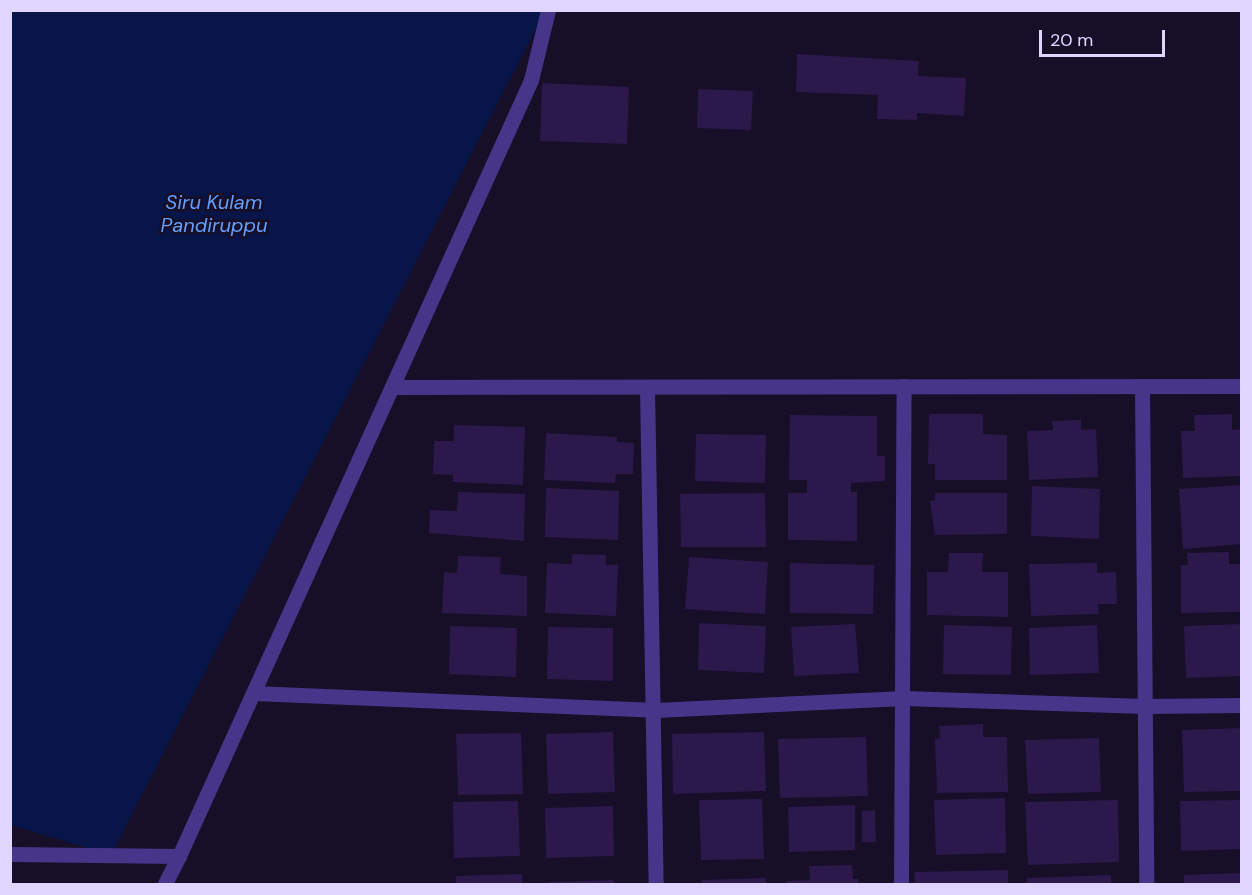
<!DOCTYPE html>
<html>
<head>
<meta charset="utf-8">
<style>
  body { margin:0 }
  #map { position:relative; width:1252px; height:895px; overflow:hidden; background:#170e28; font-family:"DM Sans",sans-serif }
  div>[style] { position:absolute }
  .water>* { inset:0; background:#071548 }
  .building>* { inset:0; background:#2a194a }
  .minor>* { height:15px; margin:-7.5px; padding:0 7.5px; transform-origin:7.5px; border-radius:7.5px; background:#46368a }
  span { translate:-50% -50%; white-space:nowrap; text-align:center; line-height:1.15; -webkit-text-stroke:5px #170e28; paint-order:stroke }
  .water-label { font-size:20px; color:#639fff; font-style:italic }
  .frame { position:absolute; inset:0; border:12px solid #e0d5ff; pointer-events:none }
  .scale { position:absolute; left:1039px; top:30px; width:126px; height:27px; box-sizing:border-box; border:3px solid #e0d5ff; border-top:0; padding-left:8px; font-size:18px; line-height:21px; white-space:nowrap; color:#e0d5ff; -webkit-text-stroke:4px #170e28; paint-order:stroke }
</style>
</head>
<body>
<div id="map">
  <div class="water">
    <div style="clip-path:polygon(10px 11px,545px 11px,111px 855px,11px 825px)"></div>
  </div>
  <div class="building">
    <div style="clip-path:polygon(797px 54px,919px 61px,918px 76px,966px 78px,964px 116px,917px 113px,917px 120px,877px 119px,878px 95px,796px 92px)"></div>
    <div style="clip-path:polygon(542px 83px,629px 87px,627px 144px,540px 141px)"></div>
    <div style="clip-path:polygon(698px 89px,753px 91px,751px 130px,697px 128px)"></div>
    <div style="clip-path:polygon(929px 414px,983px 414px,983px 434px,1007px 435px,1007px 480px,935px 480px,935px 464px,928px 464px)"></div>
    <div style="clip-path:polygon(1232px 414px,1232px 430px,1242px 429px,1242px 476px,1183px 478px,1181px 431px,1195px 431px,1194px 415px)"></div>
    <div style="clip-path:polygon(790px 415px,877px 416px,877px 456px,885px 456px,885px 481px,851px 483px,851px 492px,857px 492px,857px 541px,788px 540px,788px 493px,807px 493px,807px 480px,789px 480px)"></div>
    <div style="clip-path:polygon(1081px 420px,1081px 430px,1096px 429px,1098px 477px,1029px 480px,1027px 431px,1053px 430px,1052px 421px)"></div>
    <div style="clip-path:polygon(454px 425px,525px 427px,523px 485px,453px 482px,453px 475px,433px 474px,434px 441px,454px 441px)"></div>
    <div style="clip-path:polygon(546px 433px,617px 437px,617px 442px,634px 443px,633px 474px,616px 474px,615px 483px,544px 480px)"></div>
    <div style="clip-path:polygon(696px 434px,766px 435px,765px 483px,695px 481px)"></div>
    <div style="clip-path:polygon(1242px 485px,1242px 544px,1183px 549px,1179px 489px)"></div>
    <div style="clip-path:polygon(1032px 486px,1100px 489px,1099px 539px,1031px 536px)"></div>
    <div style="clip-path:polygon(546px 488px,619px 491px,618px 540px,545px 537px)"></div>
    <div style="clip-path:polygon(458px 492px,525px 494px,524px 541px,429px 533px,430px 510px,457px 511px)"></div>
    <div style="clip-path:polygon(765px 493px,766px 547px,681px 547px,680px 494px)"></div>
    <div style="clip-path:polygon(935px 493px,1007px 493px,1007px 534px,935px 535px,930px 501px,935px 501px)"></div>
    <div style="clip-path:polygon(1229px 552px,1229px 564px,1242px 564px,1242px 612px,1181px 613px,1181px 565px,1188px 565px,1187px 553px)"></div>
    <div style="clip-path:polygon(949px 553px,983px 553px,982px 572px,1008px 572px,1008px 617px,927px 615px,927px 572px,948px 572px)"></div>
    <div style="clip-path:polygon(572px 554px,606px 555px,606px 565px,618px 565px,616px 616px,545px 613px,547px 563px,572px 564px)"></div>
    <div style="clip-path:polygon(458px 556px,501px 557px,500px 574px,527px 576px,527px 616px,442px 613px,444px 572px,457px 573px)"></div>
    <div style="clip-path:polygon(689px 557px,768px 562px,765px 614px,685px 609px)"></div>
    <div style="clip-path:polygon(790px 563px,874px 565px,873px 614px,790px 613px)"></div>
    <div style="clip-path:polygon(1097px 563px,1097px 573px,1116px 572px,1117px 604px,1098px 604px,1099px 614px,1031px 616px,1029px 564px)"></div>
    <div style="clip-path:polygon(699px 623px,766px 626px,764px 673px,698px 670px)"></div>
    <div style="clip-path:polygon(855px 624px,859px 673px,794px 676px,791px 627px)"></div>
    <div style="clip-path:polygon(1242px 624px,1242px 676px,1186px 678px,1184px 626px)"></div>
    <div style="clip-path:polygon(944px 625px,1012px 627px,1011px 675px,943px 674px)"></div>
    <div style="clip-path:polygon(1097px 625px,1099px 673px,1030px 675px,1029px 628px)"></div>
    <div style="clip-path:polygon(450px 626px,517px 628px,516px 677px,449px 674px)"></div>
    <div style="clip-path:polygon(548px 627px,613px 628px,613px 681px,547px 679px)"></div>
    <div style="clip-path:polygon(983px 724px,983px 737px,1007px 737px,1008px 792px,937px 793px,935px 739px,940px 738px,939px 726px)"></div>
    <div style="clip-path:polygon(1242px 728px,1242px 791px,1184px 792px,1182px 730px)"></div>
    <div style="clip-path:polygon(613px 732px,615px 792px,548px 794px,546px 734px)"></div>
    <div style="clip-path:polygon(764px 732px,766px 791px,673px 794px,672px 734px)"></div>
    <div style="clip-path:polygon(521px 733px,523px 794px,458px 795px,456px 734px)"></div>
    <div style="clip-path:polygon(866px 737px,868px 796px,780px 798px,778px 739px)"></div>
    <div style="clip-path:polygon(1099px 738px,1101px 792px,1028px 794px,1025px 740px)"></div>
    <div style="clip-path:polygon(1005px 798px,1006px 853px,936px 855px,934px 800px)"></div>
    <div style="clip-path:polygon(762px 799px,764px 859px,701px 860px,699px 800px)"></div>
    <div style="clip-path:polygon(1118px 800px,1119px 862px,1028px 865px,1025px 802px)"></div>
    <div style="clip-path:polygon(1242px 800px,1242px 849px,1181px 851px,1180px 801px)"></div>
    <div style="clip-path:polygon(518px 801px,520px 856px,454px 858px,453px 802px)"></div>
    <div style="clip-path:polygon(855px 805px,855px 850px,789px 852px,788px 807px)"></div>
    <div style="clip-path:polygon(613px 806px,614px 856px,546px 858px,545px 808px)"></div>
    <div style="clip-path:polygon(875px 810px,876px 842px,862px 842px,862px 811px)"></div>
    <div style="clip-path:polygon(852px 865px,853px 879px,858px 879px,858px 884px,786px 884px,786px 881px,810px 880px,809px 866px)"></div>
    <div style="clip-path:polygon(1008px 870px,1008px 884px,915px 884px,914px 872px)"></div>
    <div style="clip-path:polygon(1242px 873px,1242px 884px,1184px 884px,1184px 875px)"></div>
    <div style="clip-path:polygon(522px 874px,522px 884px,456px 884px,456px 876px)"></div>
    <div style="clip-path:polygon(1111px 875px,1111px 884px,1027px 884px,1027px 878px)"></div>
    <div style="clip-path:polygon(766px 878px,766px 884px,702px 884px,702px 880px)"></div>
    <div style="clip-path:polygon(614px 880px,614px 884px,550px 884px,550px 882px)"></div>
  </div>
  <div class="minor">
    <div style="left:1142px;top:386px;width:498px;rotate:89.5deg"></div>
    <div style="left:392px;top:387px;width:850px;rotate:-0.07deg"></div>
    <div style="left:647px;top:387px;width:497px;rotate:89deg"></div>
    <div style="left:253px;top:693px;width:403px;rotate:2.4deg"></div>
    <div style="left:656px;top:710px;width:248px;rotate:-2.8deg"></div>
    <div style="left:904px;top:698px;width:240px;rotate:1.9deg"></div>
    <div style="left:1144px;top:706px;width:98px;rotate:-0.6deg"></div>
    <div style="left:10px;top:854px;width:169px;rotate:0.7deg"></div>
    <div style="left:179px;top:856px;width:31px;rotate:117deg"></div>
    <div style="left:179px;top:856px;width:852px;rotate:-65.6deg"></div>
    <div style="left:531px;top:80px;width:72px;rotate:-76.3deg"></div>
    <div style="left:901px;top:884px;width:498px;rotate:-89.7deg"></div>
  </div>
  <div class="water-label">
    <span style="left:214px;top:214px">Siru Kulam<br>Pandiruppu</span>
  </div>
  <div class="frame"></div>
  <div class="scale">20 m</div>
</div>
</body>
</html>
